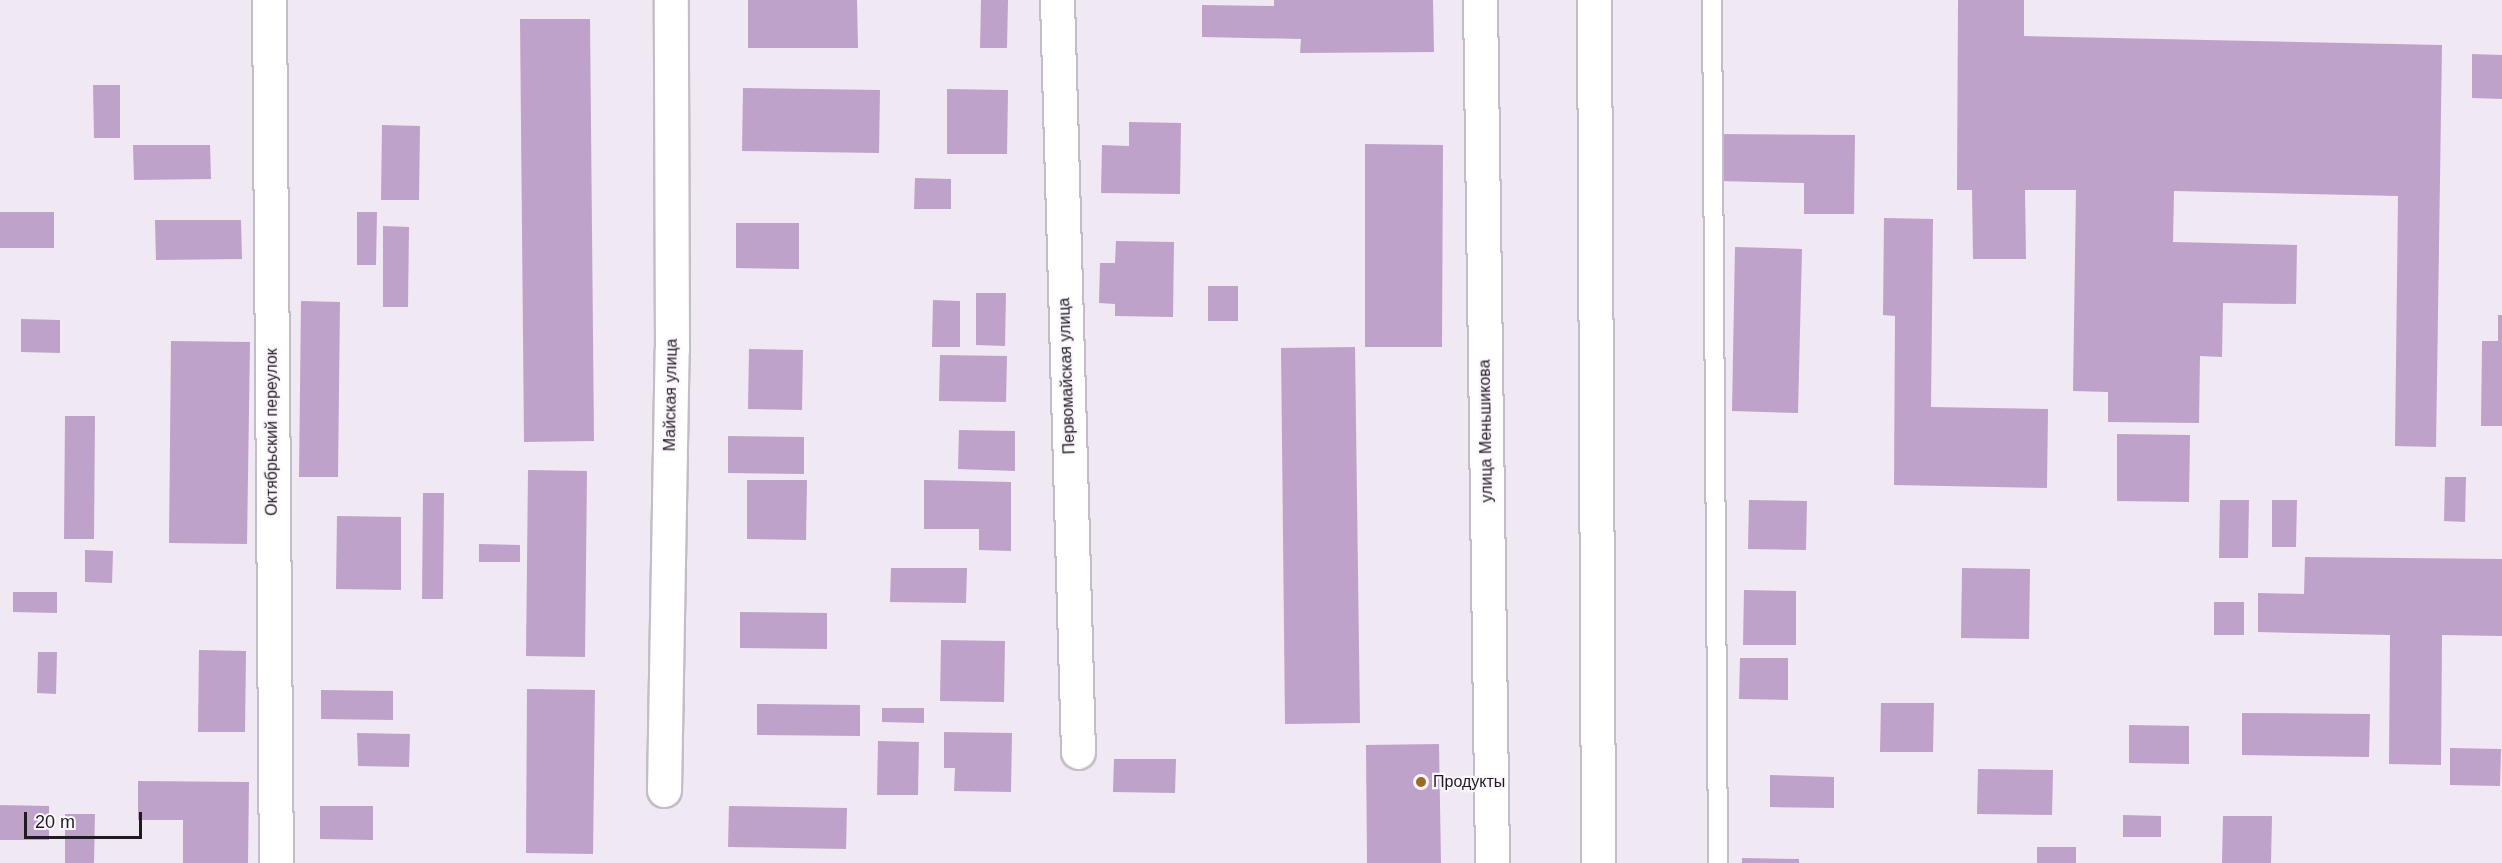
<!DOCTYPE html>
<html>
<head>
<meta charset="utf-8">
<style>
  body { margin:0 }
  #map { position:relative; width:2502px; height:863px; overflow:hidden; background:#f0e8f2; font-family:Helvetica,sans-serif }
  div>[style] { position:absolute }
  .building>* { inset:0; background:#bfa2c9 }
  .roads { filter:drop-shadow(2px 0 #c4bdc7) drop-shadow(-2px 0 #c4bdc7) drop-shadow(0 2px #c4bdc7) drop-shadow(0 -2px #c4bdc7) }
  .lane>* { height:18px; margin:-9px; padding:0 9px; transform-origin:9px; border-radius:9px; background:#fff }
  .street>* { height:33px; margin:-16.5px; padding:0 16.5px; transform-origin:16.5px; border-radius:16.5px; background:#fff }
  .dots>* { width:16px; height:16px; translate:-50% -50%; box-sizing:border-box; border:3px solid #fcf6fe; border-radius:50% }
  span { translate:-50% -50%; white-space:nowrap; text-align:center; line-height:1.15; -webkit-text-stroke:4.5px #fcf6fe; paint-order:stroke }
  .street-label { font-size:16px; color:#1e1c1f }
  .poi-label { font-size:16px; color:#1e1c1f }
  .left { translate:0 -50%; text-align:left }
  .scale { position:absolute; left:24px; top:812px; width:118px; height:27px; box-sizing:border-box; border:3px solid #1e1c1f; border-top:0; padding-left:8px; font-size:18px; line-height:21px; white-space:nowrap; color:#1e1c1f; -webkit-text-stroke:4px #fcf6fe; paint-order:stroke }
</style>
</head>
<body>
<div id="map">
  <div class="building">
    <div style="clip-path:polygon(748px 0,857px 0,858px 48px,748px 48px)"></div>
    <div style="clip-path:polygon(981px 0,1008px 0,1007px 48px,980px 48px)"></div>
    <div style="clip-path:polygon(1274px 0,1433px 0,1434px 52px,1300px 53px,1301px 39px,1202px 37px,1202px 5px,1274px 6px)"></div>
    <div style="clip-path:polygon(1958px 0,2024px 0,2024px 36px,2442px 45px,2436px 447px,2395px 446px,2398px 196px,2174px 191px,2173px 242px,2297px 245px,2296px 304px,2223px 303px,2222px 357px,2200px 356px,2199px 423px,2108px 422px,2108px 392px,2073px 391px,2076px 190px,2025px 190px,2026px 259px,1973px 259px,1972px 190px,1957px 190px)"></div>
    <div style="clip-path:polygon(520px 19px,590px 19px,594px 441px,524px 442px)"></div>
    <div style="clip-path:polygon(2472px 54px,2502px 55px,2502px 99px,2472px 98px)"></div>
    <div style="clip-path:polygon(93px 85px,120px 85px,120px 138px,94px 138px)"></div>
    <div style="clip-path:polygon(743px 88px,880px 90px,879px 153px,742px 151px)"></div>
    <div style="clip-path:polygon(947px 89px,1008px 90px,1007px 154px,947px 154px)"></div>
    <div style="clip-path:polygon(1129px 122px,1181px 123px,1180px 194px,1101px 193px,1102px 145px,1129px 146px)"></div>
    <div style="clip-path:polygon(382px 125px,420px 126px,419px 200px,381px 200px)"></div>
    <div style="clip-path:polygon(1717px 134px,1855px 135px,1854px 214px,1804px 214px,1804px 183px,1717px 181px)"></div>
    <div style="clip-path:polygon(1365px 144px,1443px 145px,1442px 347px,1365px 347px)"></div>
    <div style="clip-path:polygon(133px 145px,210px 145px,211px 179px,134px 180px)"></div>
    <div style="clip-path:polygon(915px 178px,951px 179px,951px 209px,914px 209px)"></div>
    <div style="clip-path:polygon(0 212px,54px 212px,54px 248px,0 248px)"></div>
    <div style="clip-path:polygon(357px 212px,377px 212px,376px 265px,357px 265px)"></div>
    <div style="clip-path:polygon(1884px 218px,1933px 219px,1931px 407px,2048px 409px,2047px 488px,1894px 485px,1895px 316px,1883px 315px)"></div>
    <div style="clip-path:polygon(155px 220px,241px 220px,242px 259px,156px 260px)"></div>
    <div style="clip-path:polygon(736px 223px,799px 223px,799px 269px,736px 268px)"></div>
    <div style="clip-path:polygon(383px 226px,409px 227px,408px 307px,383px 307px)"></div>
    <div style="clip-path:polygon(1116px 241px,1174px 242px,1173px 317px,1115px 316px,1115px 304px,1099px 303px,1100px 263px,1115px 263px)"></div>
    <div style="clip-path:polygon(1735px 247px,1802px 249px,1798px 413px,1732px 411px)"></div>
    <div style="clip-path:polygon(1208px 286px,1238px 286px,1238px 321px,1208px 321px)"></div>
    <div style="clip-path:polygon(976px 293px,1006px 293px,1005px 346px,976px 345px)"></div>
    <div style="clip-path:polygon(933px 300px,960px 301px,960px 347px,932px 347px)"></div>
    <div style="clip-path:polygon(301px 301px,340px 302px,338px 477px,299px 477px)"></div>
    <div style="clip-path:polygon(2498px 315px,2502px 315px,2502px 426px,2481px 426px,2482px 341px,2498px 341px)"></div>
    <div style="clip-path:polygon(21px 319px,60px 320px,60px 353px,21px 352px)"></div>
    <div style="clip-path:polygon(171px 341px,250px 342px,247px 544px,169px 543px)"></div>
    <div style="clip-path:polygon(1355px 347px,1360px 723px,1285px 724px,1281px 348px)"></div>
    <div style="clip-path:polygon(749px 349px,803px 350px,802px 410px,748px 409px)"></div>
    <div style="clip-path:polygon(940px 355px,1007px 356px,1006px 402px,939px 401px)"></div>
    <div style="clip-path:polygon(65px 416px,95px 416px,94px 539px,64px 539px)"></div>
    <div style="clip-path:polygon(959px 430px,1015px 431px,1015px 471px,958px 469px)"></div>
    <div style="clip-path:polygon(2117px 434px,2190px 435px,2189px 502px,2117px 501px)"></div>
    <div style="clip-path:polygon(728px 436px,804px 437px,804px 474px,728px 473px)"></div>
    <div style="clip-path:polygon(528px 470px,587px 471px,585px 657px,526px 656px)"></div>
    <div style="clip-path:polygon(2445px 477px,2466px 477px,2465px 522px,2444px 521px)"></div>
    <div style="clip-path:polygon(747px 480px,807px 480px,806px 540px,747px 539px)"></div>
    <div style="clip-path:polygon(924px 480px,1011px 482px,1011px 551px,979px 550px,979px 529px,924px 529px)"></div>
    <div style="clip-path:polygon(423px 493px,444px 493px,443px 599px,422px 599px)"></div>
    <div style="clip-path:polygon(1749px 500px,1807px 501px,1806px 550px,1748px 549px)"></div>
    <div style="clip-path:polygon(2220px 500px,2249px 500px,2248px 558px,2219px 558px)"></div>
    <div style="clip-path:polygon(2272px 500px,2297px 500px,2296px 547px,2272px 547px)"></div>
    <div style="clip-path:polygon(337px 516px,401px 517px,401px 590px,336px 589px)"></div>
    <div style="clip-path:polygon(479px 544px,520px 545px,520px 562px,479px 562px)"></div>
    <div style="clip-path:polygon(85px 550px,113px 551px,112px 583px,85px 582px)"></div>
    <div style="clip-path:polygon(2305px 557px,2502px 559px,2502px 636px,2442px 635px,2441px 765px,2389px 764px,2390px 635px,2258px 632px,2258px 593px,2304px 594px)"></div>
    <div style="clip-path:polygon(891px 568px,967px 568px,966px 603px,890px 602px)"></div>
    <div style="clip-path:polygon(1962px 568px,2030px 569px,2029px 639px,1961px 638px)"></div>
    <div style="clip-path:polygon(1744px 590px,1796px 591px,1796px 645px,1743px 645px)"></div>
    <div style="clip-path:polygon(13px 592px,57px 592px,57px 613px,13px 612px)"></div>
    <div style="clip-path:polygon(2214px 602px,2244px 602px,2244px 635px,2214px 635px)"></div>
    <div style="clip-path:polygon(740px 612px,827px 613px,827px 649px,740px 648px)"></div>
    <div style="clip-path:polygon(941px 640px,1005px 641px,1004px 702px,940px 701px)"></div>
    <div style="clip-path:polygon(199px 650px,246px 651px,245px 732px,198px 732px)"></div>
    <div style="clip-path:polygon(38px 652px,57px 652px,56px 694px,37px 693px)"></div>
    <div style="clip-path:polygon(1740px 658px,1788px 658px,1788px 700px,1739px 699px)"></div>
    <div style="clip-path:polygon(527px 689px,595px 690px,593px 854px,526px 853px)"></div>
    <div style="clip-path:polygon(321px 690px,393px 691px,393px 720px,321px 719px)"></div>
    <div style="clip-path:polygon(1881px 703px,1934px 703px,1933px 752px,1880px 752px)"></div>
    <div style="clip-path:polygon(757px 704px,860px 705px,860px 736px,757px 735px)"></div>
    <div style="clip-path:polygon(882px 708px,924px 708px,924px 723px,882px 722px)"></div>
    <div style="clip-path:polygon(2242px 713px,2370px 714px,2369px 757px,2242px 755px)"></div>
    <div style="clip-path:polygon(2129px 725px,2189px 726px,2189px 764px,2129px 763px)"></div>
    <div style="clip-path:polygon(944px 732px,1012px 733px,1011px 792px,954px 791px,955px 768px,944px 768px)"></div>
    <div style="clip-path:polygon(357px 733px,410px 734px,409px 767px,358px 766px)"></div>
    <div style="clip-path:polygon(878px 741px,919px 742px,918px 795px,877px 795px)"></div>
    <div style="clip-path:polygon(1439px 744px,1441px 863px,1367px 863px,1366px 745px)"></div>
    <div style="clip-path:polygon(2450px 748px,2501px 749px,2500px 786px,2450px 785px)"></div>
    <div style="clip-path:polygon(1114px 759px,1176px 759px,1175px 793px,1113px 792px)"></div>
    <div style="clip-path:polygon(1978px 769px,2053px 770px,2052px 815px,1977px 814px)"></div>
    <div style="clip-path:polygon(1770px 775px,1834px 777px,1834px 808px,1770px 807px)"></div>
    <div style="clip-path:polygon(138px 781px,249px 782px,248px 863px,183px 863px,183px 820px,138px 820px)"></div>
    <div style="clip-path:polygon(0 805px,49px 806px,49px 840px,0 840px)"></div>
    <div style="clip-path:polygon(320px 806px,373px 806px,373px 840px,320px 839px)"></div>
    <div style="clip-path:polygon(729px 806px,847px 808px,846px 849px,728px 847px)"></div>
    <div style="clip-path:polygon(65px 814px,95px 814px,94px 863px,65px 863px)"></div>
    <div style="clip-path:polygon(2123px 815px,2161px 816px,2161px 837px,2123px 837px)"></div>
    <div style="clip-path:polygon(2223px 816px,2272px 816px,2271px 863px,2222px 863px)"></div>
    <div style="clip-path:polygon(2037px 847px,2076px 847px,2076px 863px,2037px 863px)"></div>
    <div style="clip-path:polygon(1742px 858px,1799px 859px,1799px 863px,1742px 863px)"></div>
  </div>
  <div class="roads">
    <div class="lane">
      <div style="left:1712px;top:0;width:863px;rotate:89.6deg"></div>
    </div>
    <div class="street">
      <div style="left:269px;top:0;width:863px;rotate:89.54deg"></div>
      <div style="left:1057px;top:0;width:752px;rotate:88.4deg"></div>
      <div style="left:1480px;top:0;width:863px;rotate:89.2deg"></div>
      <div style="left:1594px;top:0;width:863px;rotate:89.73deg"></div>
      <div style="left:664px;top:790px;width:441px;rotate:-89deg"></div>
      <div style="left:672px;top:349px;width:349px;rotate:-90.2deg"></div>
    </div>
  </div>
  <div class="dots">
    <div style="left:1421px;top:782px;background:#9e6c21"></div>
  </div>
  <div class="street-label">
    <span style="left:1067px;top:376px;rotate:-92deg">Первомайская улица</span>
    <span style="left:671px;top:395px;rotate:-89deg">Майская улица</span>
    <span style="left:1486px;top:431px;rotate:-91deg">улица Меньшикова</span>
    <span style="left:272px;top:432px;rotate:-90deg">Октябрьский переулок</span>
  </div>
  <div class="poi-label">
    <span class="left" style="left:1433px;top:782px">Продукты</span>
  </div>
  <div class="scale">20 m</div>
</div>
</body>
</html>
